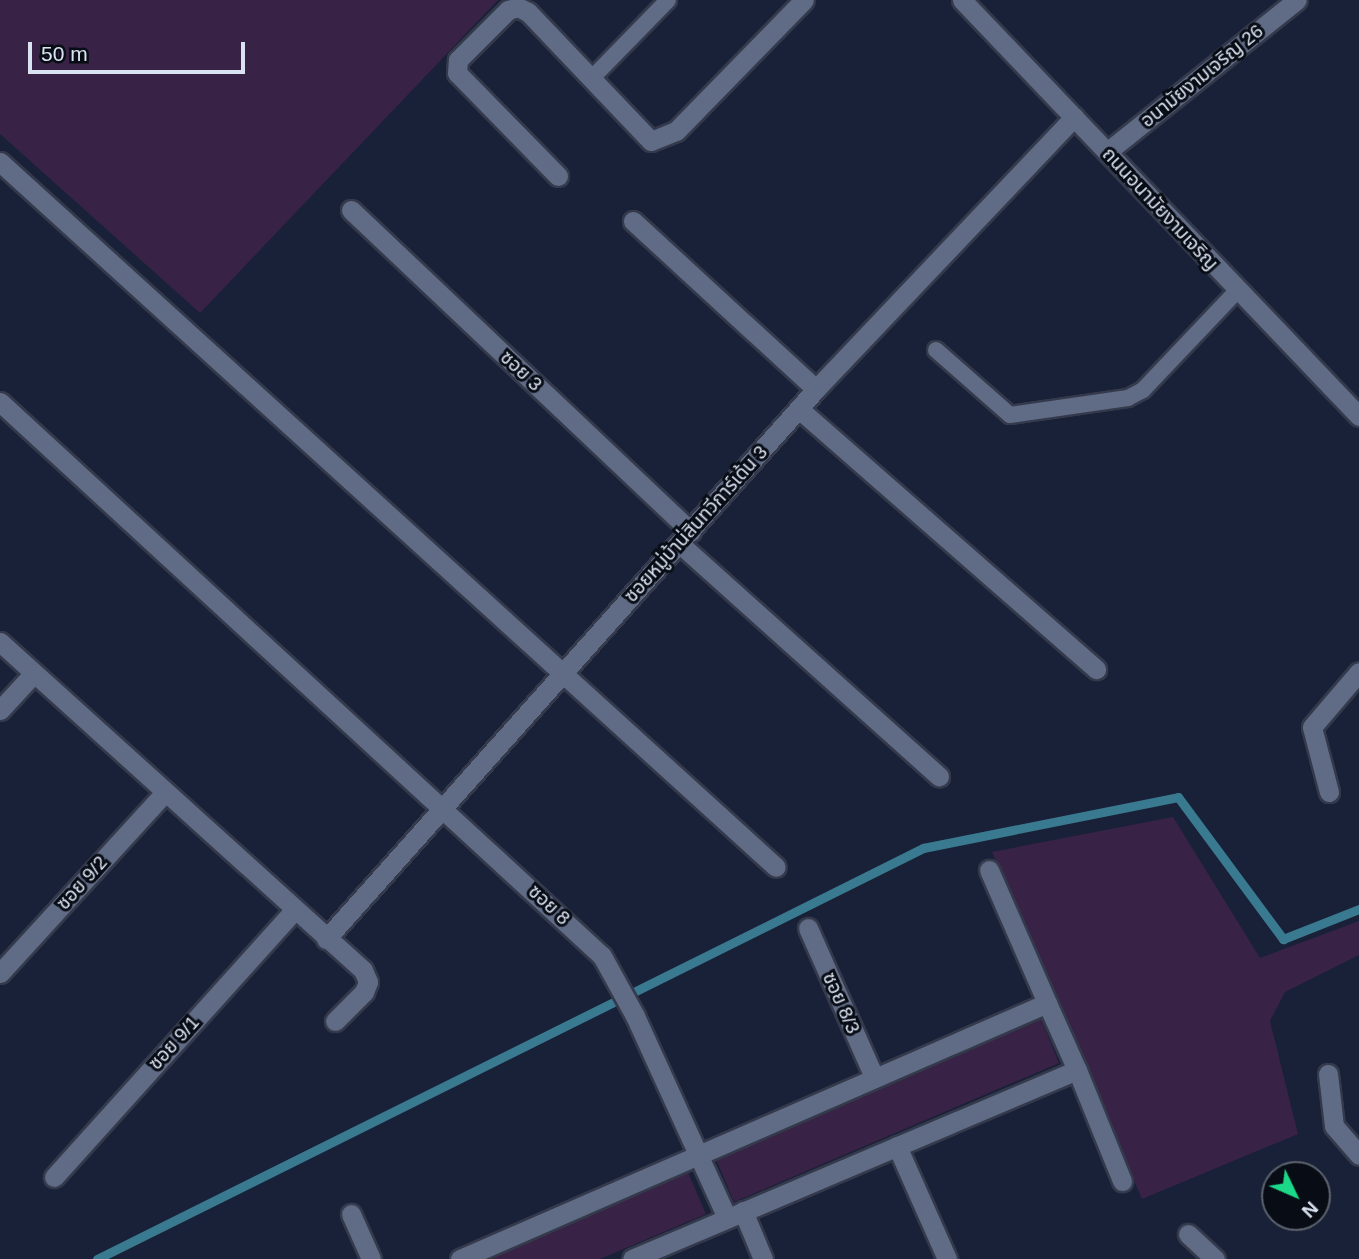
<!DOCTYPE html>
<html>
<head>
<meta charset="utf-8">
<style>
  body { margin:0 }
  #map { position:relative; width:1359px; height:1259px; overflow:hidden; background:#192138; font-family:Helvetica,"Noto Sans Thai",sans-serif }
  div>[style] { position:absolute }
  .green>* { inset:0; background:#382245 }
  .stream>* { height:9px; margin:-4.5px; padding:0 4.5px; transform-origin:4.5px; border-radius:4.5px; background:#3a7a90 }
  .roads { filter:drop-shadow(2px 0 #343a4c) drop-shadow(-2px 0 #343a4c) drop-shadow(0 2px #343a4c) drop-shadow(0 -2px #343a4c) }
  .service>* { height:16px; margin:-8px; padding:0 8px; transform-origin:8px; border-radius:8px; background:#606b85 }
  .minor>* { height:19px; margin:-9.5px; padding:0 9.5px; transform-origin:9.5px; border-radius:9.5px; background:#606b85 }
  .tertiary>* { height:19px; margin:-9.5px; padding:0 9.5px; transform-origin:9.5px; border-radius:9.5px; background:#606b85 }
  span { translate:-50% -50%; white-space:nowrap; text-align:center; line-height:1.15; -webkit-text-stroke:6px #080c15; paint-order:stroke }
  .street-label { font-size:19px; color:#dbe2f1 }
  .north { position:absolute; left:1261px; top:1161px; width:70px; height:70px; box-sizing:border-box; background:#080c15; border:2px solid #5c626d; border-radius:50%; rotate:134deg; font-size:19px; font-weight:700; line-height:28px; text-align:center; color:#dbe2f1 }
  .north::after { content:''; display:block; margin:auto; width:24px; height:32px; background:#1bd988; clip-path:polygon(50% 0,100% 100%,50% 72%,0 100%) }
  .scale { position:absolute; left:28px; top:42px; width:217px; height:32px; box-sizing:border-box; border:4px solid #dbe2f1; border-top:0; padding-left:9px; font-size:21px; line-height:24px; white-space:nowrap; color:#dbe2f1; -webkit-text-stroke:5px #080c15; paint-order:stroke }
</style>
</head>
<body>
<div id="map">
  <div class="green">
    <div style="clip-path:polygon(0 0,498px 0,200px 313px,0 134px)"></div>
    <div style="clip-path:polygon(1173px 817px,1260px 958px,1359px 921px,1359px 955px,1285px 992px,1270px 1021px,1298px 1134px,1142px 1199px,992px 852px)"></div>
    <div style="clip-path:polygon(1041px 1019px,1059px 1063px,734px 1202px,715px 1157px)"></div>
    <div style="clip-path:polygon(687px 1170px,706px 1214px,600px 1259px,477px 1259px)"></div>
  </div>
  <div class="stream">
    <div style="left:97px;top:1259px;width:923px;rotate:-26.45deg"></div>
    <div style="left:923px;top:848px;width:260px;rotate:-11.3deg"></div>
    <div style="left:1178px;top:797px;width:177px;rotate:53.5deg"></div>
    <div style="left:1283px;top:939px;width:82px;rotate:-21.5deg"></div>
  </div>
  <div class="roads">
    <div class="service">
      <div style="left:591px;top:79px;width:110px;rotate:-45.7deg"></div>
      <div style="left:936px;top:350px;width:98px;rotate:41.3deg"></div>
      <div style="left:1010px;top:415px;width:119px;rotate:-8.2deg"></div>
      <div style="left:1128px;top:398px;width:17px;rotate:-28deg"></div>
      <div style="left:1143px;top:390px;width:137px;rotate:-46.5deg"></div>
    </div>
    <div class="minor">
      <div style="left:1107px;top:152px;width:243px;rotate:-38.7deg"></div>
      <div style="left:0;top:162px;width:1048px;rotate:42.26deg"></div>
      <div style="left:558px;top:176px;width:144px;rotate:-134.4deg"></div>
      <div style="left:457px;top:73px;width:13px;rotate:-86deg"></div>
      <div style="left:458px;top:60px;width:71px;rotate:-45deg"></div>
      <div style="left:508px;top:10px;width:10px;rotate:-17deg"></div>
      <div style="left:518px;top:7px;width:11px;rotate:27deg"></div>
      <div style="left:528px;top:12px;width:178px;rotate:46.4deg"></div>
      <div style="left:651px;top:141px;width:27px;rotate:-22deg"></div>
      <div style="left:676px;top:131px;width:183px;rotate:-45.7deg"></div>
      <div style="left:351px;top:210px;width:468px;rotate:43.4deg"></div>
      <div style="left:633px;top:221px;width:248px;rotate:42.6deg"></div>
      <div style="left:0;top:402px;width:818px;rotate:42.62deg"></div>
      <div style="left:602px;top:956px;width:68px;rotate:61.2deg"></div>
      <div style="left:635px;top:1016px;width:220px;rotate:65.5deg"></div>
      <div style="left:799px;top:409px;width:395px;rotate:41.2deg"></div>
      <div style="left:680px;top:544px;width:348px;rotate:41.9deg"></div>
      <div style="left:0;top:642px;width:489px;rotate:42.1deg"></div>
      <div style="left:363px;top:970px;width:13px;rotate:67deg"></div>
      <div style="left:368px;top:982px;width:11px;rotate:112deg"></div>
      <div style="left:364px;top:992px;width:41px;rotate:135deg"></div>
      <div style="left:0;top:710px;width:50px;rotate:-47.4deg"></div>
      <div style="left:1329px;top:792px;width:67px;rotate:-104.7deg"></div>
      <div style="left:1312px;top:727px;width:72px;rotate:-49.5deg"></div>
      <div style="left:989px;top:870px;width:145px;rotate:66.4deg"></div>
      <div style="left:808px;top:928px;width:163px;rotate:66.1deg"></div>
      <div style="left:326px;top:939px;width:737px;rotate:-48.3deg"></div>
      <div style="left:816px;top:389px;width:375px;rotate:-46.5deg"></div>
      <div style="left:0;top:973px;width:245px;rotate:-47.6deg"></div>
      <div style="left:1077px;top:1070px;width:120px;rotate:67.9deg"></div>
      <div style="left:1328px;top:1074px;width:52px;rotate:83.4deg"></div>
      <div style="left:1334px;top:1126px;width:38px;rotate:49deg"></div>
      <div style="left:897px;top:1146px;width:124px;rotate:66.1deg"></div>
      <div style="left:54px;top:1177px;width:359px;rotate:-48deg"></div>
      <div style="left:743px;top:1211px;width:52px;rotate:67.4deg"></div>
      <div style="left:351px;top:1214px;width:49px;rotate:66deg"></div>
      <div style="left:1188px;top:1234px;width:37px;rotate:43deg"></div>
      <div style="left:460px;top:1259px;width:640px;rotate:-23.56deg"></div>
      <div style="left:1047px;top:1003px;width:73px;rotate:65.9deg"></div>
      <div style="left:1077px;top:1070px;width:483px;rotate:157deg"></div>
    </div>
    <div class="tertiary">
      <div style="left:962px;top:0;width:575px;rotate:46.34deg"></div>
    </div>
  </div>
  <div class="street-label">
    <span style="left:1202px;top:76px;rotate:-39deg">อนามัยงามเจริญ 26</span>
    <span style="left:1160px;top:209px;rotate:47deg">ถนนอนามัยงามเจริญ</span>
    <span style="left:521px;top:371px;rotate:43deg">ซอย 3</span>
    <span style="left:696px;top:524px;rotate:-48deg">ซอยหมู่บ้าน่สินทวีการ์เด้น 3</span>
    <span style="left:82px;top:883px;rotate:-48deg">ซอย 9/2</span>
    <span style="left:549px;top:905px;rotate:43deg">ซอย 8</span>
    <span style="left:841px;top:1003px;rotate:66deg">ซอย 8/3</span>
    <span style="left:174px;top:1043px;rotate:-48deg">ซอย 9/1</span>
  </div>
  <div class="north">N</div>
  <div class="scale">50 m</div>
</div>
</body>
</html>
